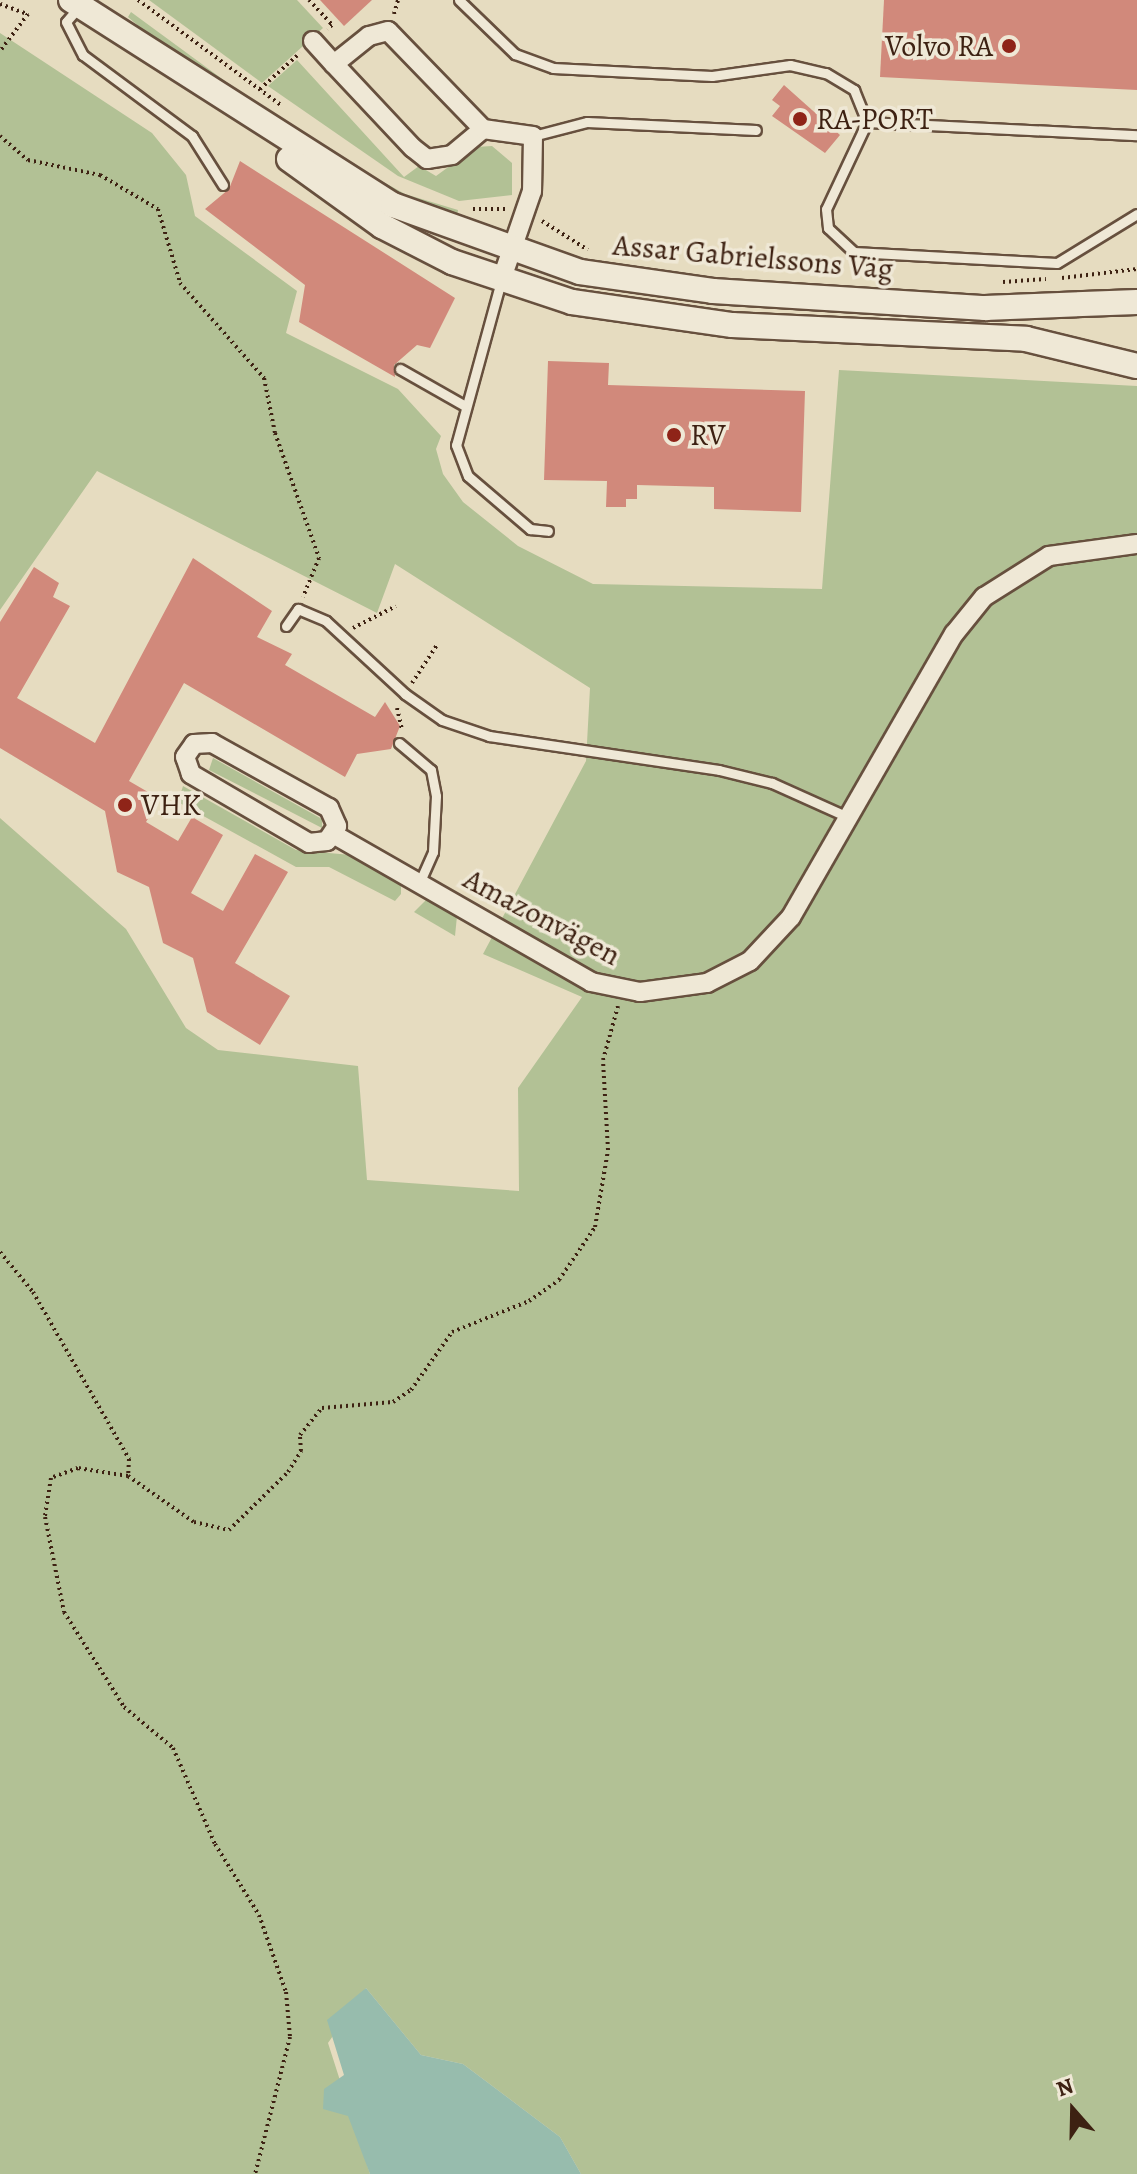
<!DOCTYPE html>
<html>
<head>
<meta charset="utf-8">
<style>
  body { margin:0 }
  #map { position:relative; width:1137px; height:2174px; overflow:hidden; background:#e6dcc0; font-family:Alegreya,serif }
  div>[style] { position:absolute }
  .green>* { inset:0; background:#b2c195 }
  .water>* { inset:0; background:#97bcad }
  .building>* { inset:0; background:#d1897b }
  .path>* { height:4px; margin-top:-2px; transform-origin:0; background:repeating-linear-gradient(90deg,#3d2112 0 2px,transparent 0 6px) }
  .roads { filter:drop-shadow(2px 0 #67503e) drop-shadow(-2px 0 #67503e) drop-shadow(0 2px #67503e) drop-shadow(0 -2px #67503e) }
  .service>* { height:9px; margin:-4.5px; padding:0 4.5px; transform-origin:4.5px; border-radius:4.5px; background:#efe8d6 }
  .minor>* { height:18px; margin:-9px; padding:0 9px; transform-origin:9px; border-radius:9px; background:#efe8d6 }
  .tertiary>* { height:24px; margin:-12px; padding:0 12px; transform-origin:12px; border-radius:12px; background:#efe8d6 }
  .dots>* { width:22px; height:22px; translate:-50% -50%; box-sizing:border-box; border:4px solid #efe8d6; border-radius:50% }
  span { translate:-50% -50%; white-space:nowrap; text-align:center; line-height:1.15; -webkit-text-stroke:7px #efe8d6; paint-order:stroke }
  .poi-label { font-size:30px; color:#3d2112 }
  .right { translate:-100% -50%; text-align:right }
  .left { translate:0 -50%; text-align:left }
  .street-label { font-size:30px; color:#3d2112 }
  .north { position:absolute; left:1033px; top:2070px; width:80px; height:80px; -webkit-text-stroke:6px #efe8d6; paint-order:stroke; rotate:340deg; font-size:22px; font-weight:700; line-height:32px; text-align:center; color:#3d2112 }
  .north::after { content:''; display:block; margin:auto; width:28px; height:36px; background:#3d2112; clip-path:polygon(50% 0,100% 100%,50% 72%,0 100%) }
</style>
</head>
<body>
<div id="map">
  <div class="green">
    <div style="clip-path:polygon(149px 0,297px 0,323px 28px,262px 83px)"></div>
    <div style="clip-path:polygon(131px 12px,297px 134px,405px 194px,458px 210px,456px 223px,292px 139px,150px 36px,128px 17px)"></div>
    <div style="clip-path:polygon(0 33px,152px 133px,186px 175px,195px 216px,297px 291px,286px 333px,398px 389px,441px 436px,436px 449px,443px 474px,463px 502px,518px 546px,593px 584px,822px 589px,839px 370px,1137px 386px,1137px 2174px,581px 2174px,560px 2137px,463px 2064px,421px 2055px,366px 1988px,328px 2043px,370px 2174px,0 2174px,0 818px,126px 929px,186px 1028px,218px 1050px,358px 1066px,367px 1180px,519px 1191px,518px 1088px,582px 997px,483px 954px,586px 761px,590px 688px,395px 564px,377px 613px,97px 471px,0 610px)"></div>
    <div style="clip-path:polygon(297px 60px,404px 177px,419px 166px,436px 176px,476px 147px,492px 146px,512px 163px,512px 195px,459px 201px,398px 176px,268px 86px)"></div>
    <div style="clip-path:polygon(213px 758px,322px 819px,322px 828px,209px 770px)"></div>
    <div style="clip-path:polygon(183px 786px,296px 850px,351px 855px,401px 883px,401px 894px,395px 901px,329px 867px,296px 867px,178px 802px)"></div>
    <div style="clip-path:polygon(426px 900px,457px 916px,455px 936px,414px 912px)"></div>
  </div>
  <div class="water">
    <div style="clip-path:polygon(366px 1988px,421px 2055px,463px 2064px,560px 2137px,581px 2174px,370px 2174px,348px 2116px,323px 2109px,324px 2089px,344px 2075px,327px 2020px)"></div>
  </div>
  <div class="building">
    <div style="clip-path:polygon(320px 0,372px 0,344px 26px)"></div>
    <div style="clip-path:polygon(884px 0,1137px 0,1137px 90px,880px 77px)"></div>
    <div style="clip-path:polygon(784px 85px,840px 135px,825px 153px,772px 116px,780px 106px,772px 100px)"></div>
    <div style="clip-path:polygon(240px 161px,455px 298px,430px 348px,417px 345px,394px 365px,395px 377px,299px 322px,305px 285px,205px 209px,229px 189px)"></div>
    <div style="clip-path:polygon(548px 361px,609px 363px,608px 385px,805px 391px,801px 512px,714px 509px,714px 487px,637px 485px,637px 499px,626px 499px,626px 507px,606px 507px,607px 481px,544px 480px)"></div>
    <div style="clip-path:polygon(193px 558px,272px 611px,257px 637px,292px 654px,285px 665px,375px 717px,385px 702px,400px 726px,391px 749px,357px 754px,345px 777px,184px 683px,129px 781px,160px 799px,146px 822px,178px 841px,192px 817px,223px 835px,191px 893px,223px 911px,255px 854px,288px 872px,235px 963px,290px 996px,260px 1045px,207px 1012px,193px 958px,163px 943px,149px 887px,117px 872px,105px 811px,0 748px,0 622px,34px 567px,59px 583px,53px 597px,70px 606px,17px 698px,95px 743px)"></div>
  </div>
  <div class="path">
    <div style="left:138px;top:0;width:177px;rotate:36.3deg"></div>
    <div style="left:309px;top:0;width:34px;rotate:47deg"></div>
    <div style="left:332px;top:25px;width:6px;rotate:141deg"></div>
    <div style="left:0;top:4px;width:30px;rotate:20deg"></div>
    <div style="left:28px;top:14px;width:46px;rotate:127.1deg"></div>
    <div style="left:394px;top:14px;width:15px;rotate:-74deg"></div>
    <div style="left:260px;top:89px;width:54px;rotate:-42deg"></div>
    <div style="left:0;top:136px;width:37px;rotate:41deg"></div>
    <div style="left:28px;top:160px;width:74px;rotate:11.8deg"></div>
    <div style="left:100px;top:175px;width:67px;rotate:30.4deg"></div>
    <div style="left:158px;top:209px;width:77px;rotate:73.4deg"></div>
    <div style="left:180px;top:283px;width:127px;rotate:48.5deg"></div>
    <div style="left:264px;top:378px;width:56px;rotate:78.7deg"></div>
    <div style="left:275px;top:433px;width:133px;rotate:70.6deg"></div>
    <div style="left:319px;top:558px;width:42px;rotate:112.3deg"></div>
    <div style="left:473px;top:209px;width:34px"></div>
    <div style="left:542px;top:221px;width:54px;rotate:32.2deg"></div>
    <div style="left:1062px;top:278px;width:76px;rotate:-6.8deg"></div>
    <div style="left:1003px;top:282px;width:43px;rotate:-4deg"></div>
    <div style="left:353px;top:628px;width:48px;rotate:-27.1deg"></div>
    <div style="left:412px;top:683px;width:45px;rotate:-56.7deg"></div>
    <div style="left:397px;top:708px;width:23px;rotate:77deg"></div>
    <div style="left:0;top:1252px;width:52px;rotate:50.5deg"></div>
    <div style="left:33px;top:1292px;width:193px;rotate:60.1deg"></div>
    <div style="left:129px;top:1459px;width:17px;rotate:93deg"></div>
    <div style="left:128px;top:1476px;width:51px;rotate:-170.9deg"></div>
    <div style="left:78px;top:1468px;width:29px;rotate:160deg"></div>
    <div style="left:51px;top:1478px;width:39px;rotate:99deg"></div>
    <div style="left:45px;top:1517px;width:97px;rotate:78.7deg"></div>
    <div style="left:64px;top:1612px;width:112px;rotate:57.7deg"></div>
    <div style="left:124px;top:1707px;width:64px;rotate:39.9deg"></div>
    <div style="left:173px;top:1748px;width:105px;rotate:66.4deg"></div>
    <div style="left:215px;top:1844px;width:84px;rotate:58.2deg"></div>
    <div style="left:259px;top:1915px;width:82px;rotate:70.7deg"></div>
    <div style="left:286px;top:1992px;width:45px;rotate:84.9deg"></div>
    <div style="left:290px;top:2037px;width:141px;rotate:104.3deg"></div>
    <div style="left:128px;top:1476px;width:80px;rotate:34.9deg"></div>
    <div style="left:194px;top:1522px;width:36px;rotate:13deg"></div>
    <div style="left:229px;top:1530px;width:83px;rotate:-44.5deg"></div>
    <div style="left:288px;top:1472px;width:25px;rotate:-58deg"></div>
    <div style="left:301px;top:1451px;width:16px;rotate:-94deg"></div>
    <div style="left:300px;top:1435px;width:35px;rotate:-51deg"></div>
    <div style="left:322px;top:1408px;width:71px;rotate:-4.8deg"></div>
    <div style="left:393px;top:1402px;width:22px;rotate:-34deg"></div>
    <div style="left:411px;top:1390px;width:71px;rotate:-54.7deg"></div>
    <div style="left:452px;top:1332px;width:83px;rotate:-21.9deg"></div>
    <div style="left:529px;top:1301px;width:37px;rotate:-35deg"></div>
    <div style="left:559px;top:1280px;width:64px;rotate:-55.8deg"></div>
    <div style="left:595px;top:1227px;width:78px;rotate:-80.4deg"></div>
    <div style="left:608px;top:1150px;width:90px;rotate:-93.2deg"></div>
    <div style="left:603px;top:1060px;width:56px;rotate:-74.5deg"></div>
  </div>
  <div class="roads">
    <div class="service">
      <div style="left:459px;top:0;width:78px;rotate:44deg"></div>
      <div style="left:515px;top:54px;width:40px;rotate:20.2deg"></div>
      <div style="left:553px;top:68px;width:159px;rotate:2.9deg"></div>
      <div style="left:712px;top:76px;width:79px;rotate:-8deg"></div>
      <div style="left:790px;top:65px;width:37px;rotate:13deg"></div>
      <div style="left:826px;top:73px;width:33px;rotate:31deg"></div>
      <div style="left:854px;top:90px;width:35px;rotate:68deg"></div>
      <div style="left:78px;top:8px;width:18px;rotate:131deg"></div>
      <div style="left:66px;top:22px;width:37px;rotate:63deg"></div>
      <div style="left:83px;top:55px;width:136px;rotate:36.6deg"></div>
      <div style="left:192px;top:136px;width:58px;rotate:57.7deg"></div>
      <div style="left:867px;top:122px;width:96px;rotate:115.2deg"></div>
      <div style="left:826px;top:209px;width:19px;rotate:84deg"></div>
      <div style="left:828px;top:228px;width:35px;rotate:43deg"></div>
      <div style="left:854px;top:252px;width:203px;rotate:3.1deg"></div>
      <div style="left:1057px;top:263px;width:94px;rotate:-31.5deg"></div>
      <div style="left:867px;top:122px;width:270px;rotate:2.8deg"></div>
      <div style="left:533px;top:136px;width:56px;rotate:-14.5deg"></div>
      <div style="left:587px;top:122px;width:169px;rotate:2.7deg"></div>
      <div style="left:501px;top:281px;width:170px;rotate:105.3deg"></div>
      <div style="left:456px;top:445px;width:33px;rotate:69deg"></div>
      <div style="left:468px;top:476px;width:82px;rotate:40.5deg"></div>
      <div style="left:530px;top:529px;width:18px;rotate:6deg"></div>
      <div style="left:400px;top:369px;width:75px;rotate:29.6deg"></div>
      <div style="left:286px;top:626px;width:21px;rotate:-55deg"></div>
      <div style="left:298px;top:609px;width:30px;rotate:23deg"></div>
      <div style="left:326px;top:621px;width:108px;rotate:42.7deg"></div>
      <div style="left:405px;top:694px;width:45px;rotate:35.1deg"></div>
      <div style="left:442px;top:720px;width:50px;rotate:18.8deg"></div>
      <div style="left:489px;top:736px;width:232px;rotate:8.4deg"></div>
      <div style="left:719px;top:770px;width:55px;rotate:13.8deg"></div>
      <div style="left:772px;top:783px;width:85px;rotate:24.2deg"></div>
      <div style="left:399px;top:743px;width:42px;rotate:40.2deg"></div>
      <div style="left:431px;top:770px;width:26px;rotate:79deg"></div>
      <div style="left:436px;top:796px;width:56px;rotate:93.1deg"></div>
      <div style="left:433px;top:852px;width:34px;rotate:114deg"></div>
    </div>
    <div class="minor">
      <div style="left:313px;top:41px;width:31px;rotate:48deg"></div>
      <div style="left:334px;top:64px;width:115px;rotate:46.8deg"></div>
      <div style="left:413px;top:148px;width:18px;rotate:38deg"></div>
      <div style="left:427px;top:159px;width:25px;rotate:-9deg"></div>
      <div style="left:452px;top:155px;width:40px;rotate:-40deg"></div>
      <div style="left:483px;top:129px;width:136px;rotate:-134.1deg"></div>
      <div style="left:388px;top:31px;width:20px;rotate:165deg"></div>
      <div style="left:369px;top:36px;width:45px;rotate:141.3deg"></div>
      <div style="left:483px;top:129px;width:50px;rotate:8deg"></div>
      <div style="left:533px;top:136px;width:55px;rotate:91deg"></div>
      <div style="left:532px;top:191px;width:95px;rotate:109deg"></div>
      <div style="left:212px;top:743px;width:134px;rotate:29.1deg"></div>
      <div style="left:329px;top:808px;width:20px;rotate:66deg"></div>
      <div style="left:337px;top:826px;width:18px;rotate:124deg"></div>
      <div style="left:327px;top:841px;width:18px;rotate:174deg"></div>
      <div style="left:309px;top:843px;width:137px;rotate:-149.7deg"></div>
      <div style="left:191px;top:774px;width:18px;rotate:-109deg"></div>
      <div style="left:185px;top:757px;width:16px;rotate:-55deg"></div>
      <div style="left:194px;top:744px;width:18px;rotate:-3deg"></div>
      <div style="left:333px;top:834px;width:297px;rotate:29.8deg"></div>
      <div style="left:591px;top:982px;width:50px;rotate:11.5deg"></div>
      <div style="left:640px;top:992px;width:68px;rotate:-7.7deg"></div>
      <div style="left:707px;top:983px;width:48px;rotate:-27.1deg"></div>
      <div style="left:750px;top:961px;width:60px;rotate:-47deg"></div>
      <div style="left:791px;top:917px;width:327px;rotate:-60.1deg"></div>
      <div style="left:954px;top:634px;width:48px;rotate:-51deg"></div>
      <div style="left:984px;top:597px;width:77px;rotate:-32.2deg"></div>
      <div style="left:1049px;top:556px;width:89px;rotate:-7.8deg"></div>
    </div>
    <div class="tertiary">
      <div style="left:71px;top:0;width:382px;rotate:32.5deg"></div>
      <div style="left:393px;top:205px;width:199px;rotate:19.7deg"></div>
      <div style="left:580px;top:272px;width:134px;rotate:8.1deg"></div>
      <div style="left:713px;top:291px;width:273px;rotate:3.6deg"></div>
      <div style="left:985px;top:308px;width:152px;rotate:-2.3deg"></div>
      <div style="left:289px;top:159px;width:115px;rotate:35.8deg"></div>
      <div style="left:382px;top:226px;width:79px;rotate:27.2deg"></div>
      <div style="left:452px;top:262px;width:126px;rotate:18.4deg"></div>
      <div style="left:572px;top:302px;width:162px;rotate:8.2deg"></div>
      <div style="left:732px;top:325px;width:294px;rotate:2.7deg"></div>
      <div style="left:1026px;top:339px;width:114px;rotate:13.7deg"></div>
    </div>
  </div>
  <div class="dots">
    <div style="left:1009px;top:46px;background:#8f2418"></div>
    <div style="left:800px;top:119px;background:#8f2418"></div>
    <div style="left:674px;top:435px;background:#8f2418"></div>
    <div style="left:125px;top:805px;background:#8f2418"></div>
  </div>
  <div class="poi-label">
    <span class="right" style="left:993px;top:46px">Volvo RA</span>
    <span class="left" style="left:816px;top:119px">RA-PORT</span>
    <span class="left" style="left:690px;top:435px">RV</span>
    <span class="left" style="left:141px;top:805px">VHK</span>
  </div>
  <div class="street-label">
    <span style="left:753px;top:257px;rotate:5deg">Assar Gabrielssons Väg</span>
    <span style="left:542px;top:917px;rotate:28deg">Amazonvägen</span>
  </div>
  <div class="north">N</div>
</div>
</body>
</html>
